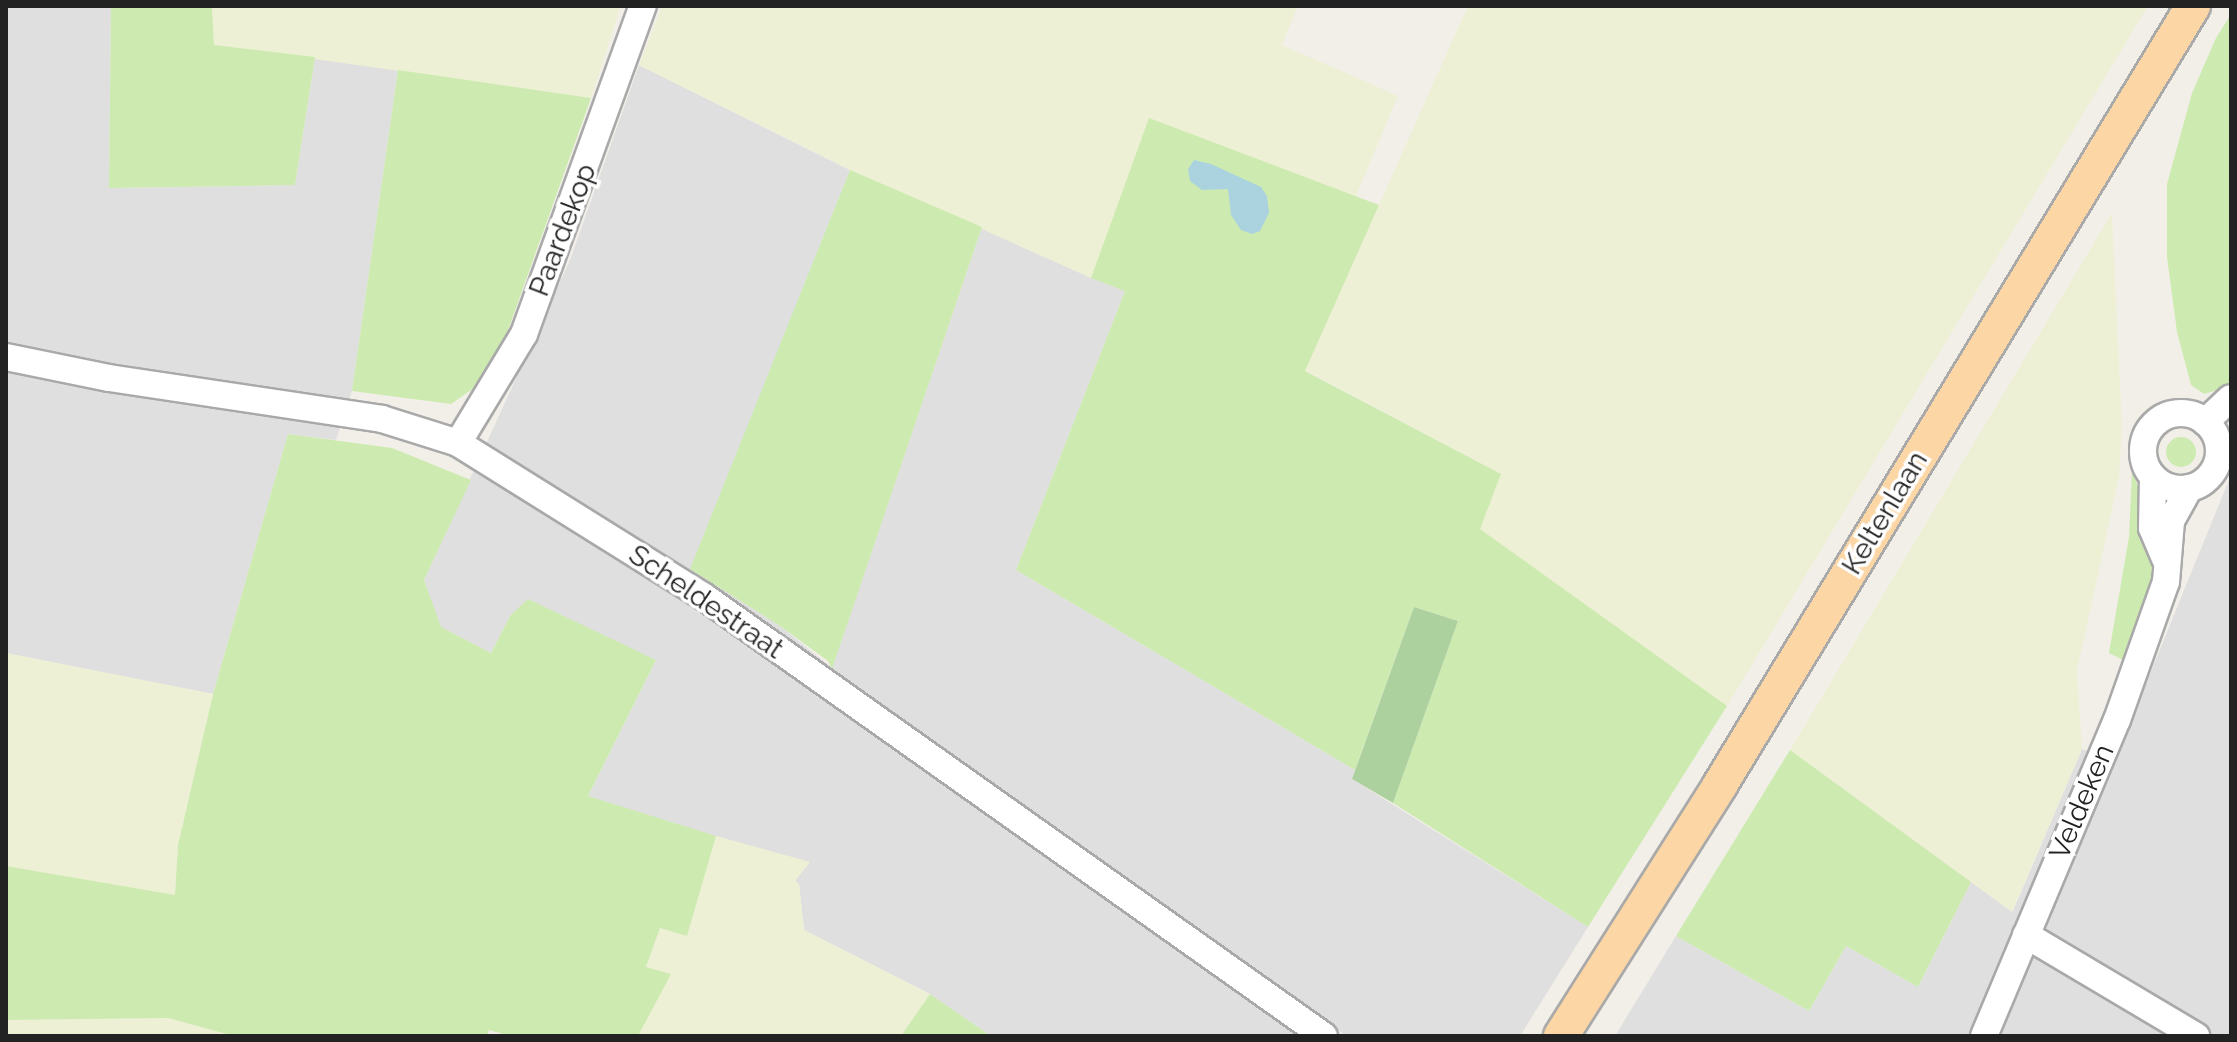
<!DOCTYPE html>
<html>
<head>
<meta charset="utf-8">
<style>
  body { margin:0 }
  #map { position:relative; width:2237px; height:1042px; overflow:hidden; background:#f2efe9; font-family:Raleway,sans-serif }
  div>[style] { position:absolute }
  .residential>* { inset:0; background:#e0dfdf }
  .farmland>* { inset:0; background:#eef0d5 }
  .grass>* { inset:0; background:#cdebb0 }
  .round { border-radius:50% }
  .forest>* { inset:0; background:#add19e }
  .water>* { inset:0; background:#aad3df }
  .roads { filter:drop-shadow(2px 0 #a9a9a9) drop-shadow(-2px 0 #a9a9a9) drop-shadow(0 2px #a9a9a9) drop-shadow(0 -2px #a9a9a9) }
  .minor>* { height:26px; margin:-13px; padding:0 13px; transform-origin:13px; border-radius:13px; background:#fff }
  .minor>.ring { margin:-13px; padding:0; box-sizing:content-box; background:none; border:26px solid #fff; border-radius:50% }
  .major>* { height:34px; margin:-17px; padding:0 17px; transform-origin:17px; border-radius:17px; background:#fcd6a4 }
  span { translate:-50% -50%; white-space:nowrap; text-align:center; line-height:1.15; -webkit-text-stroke:7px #fff; paint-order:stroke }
  .street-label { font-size:28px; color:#222 }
  .frame { position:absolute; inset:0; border:8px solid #222; pointer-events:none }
</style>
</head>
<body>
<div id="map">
  <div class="residential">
    <div style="clip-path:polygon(6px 6px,111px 6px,109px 188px,295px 185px,315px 57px,398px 70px,352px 391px,336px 440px,288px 434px,213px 694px,6px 653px)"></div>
    <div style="clip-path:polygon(639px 65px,850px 170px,691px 569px,780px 626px,832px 668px,982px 227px,1125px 291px,1016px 570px,1355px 770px,1352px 779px,1588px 927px,1520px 1036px,1347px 1036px,1318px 1017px,1305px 1036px,991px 1036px,930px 994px,804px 930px,799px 884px,795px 881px,809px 862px,659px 821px,588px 796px,656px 660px,510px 616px,491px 653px,440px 627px,424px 580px,570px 260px)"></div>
    <div style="clip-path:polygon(2231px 475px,2231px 1036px,1615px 1036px,1676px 936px,1809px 1011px,1846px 946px,1918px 987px,1971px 882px,2013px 911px,2082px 749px,2114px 762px)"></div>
  </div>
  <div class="farmland">
    <div style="clip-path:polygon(212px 6px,621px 6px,591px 98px,214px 45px)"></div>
    <div style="clip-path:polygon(662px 6px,1298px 6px,1282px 45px,1398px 96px,1355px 198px,1150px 119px,1091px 278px,850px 170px,639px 65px)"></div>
    <div style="clip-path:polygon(1468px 6px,2148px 6px,1727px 706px,1479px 529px,1501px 474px,1305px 370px)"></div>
    <div style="clip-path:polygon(2112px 213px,2122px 427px,2119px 477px,2077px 671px,2082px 749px,2012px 912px,1790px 750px)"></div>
    <div style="clip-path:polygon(6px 653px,213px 694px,178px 845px,175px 896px,6px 866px)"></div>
    <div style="clip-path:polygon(716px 836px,810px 862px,795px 881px,799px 884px,804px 930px,930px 994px,901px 1036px,638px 1036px,670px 975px,646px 968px,660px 928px,687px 936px)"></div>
    <div style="clip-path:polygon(168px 1018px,234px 1036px,6px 1036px,6px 1020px)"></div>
  </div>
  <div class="grass">
    <div style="clip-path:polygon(111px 6px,212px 6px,214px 45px,315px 57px,295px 185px,109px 188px)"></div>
    <div style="clip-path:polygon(2231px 14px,2231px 386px,2204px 394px,2191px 385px,2177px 332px,2167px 257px,2167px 184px,2192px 93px,2216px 38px)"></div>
    <div style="clip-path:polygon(398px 70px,591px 98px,497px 361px,477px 386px,451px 404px,352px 391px)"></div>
    <div style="clip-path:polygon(1149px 118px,1379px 205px,1305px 371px,1501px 474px,1480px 529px,1727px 706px,1588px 927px,1393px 803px,1458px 621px,1414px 607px,1355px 770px,1016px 570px,1125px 291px,1091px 278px)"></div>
    <div style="clip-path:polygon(850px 170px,982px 227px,832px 669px,828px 661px,780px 626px,690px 569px)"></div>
    <div style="clip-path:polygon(288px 434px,392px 448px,471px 480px,424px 580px,441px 627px,491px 653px,510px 616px,528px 599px,656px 660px,588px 796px,716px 836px,687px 936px,660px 928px,646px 967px,671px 974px,638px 1036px,510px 1036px,489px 1030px,487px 1036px,234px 1036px,168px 1018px,6px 1020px,6px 866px,175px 895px,178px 845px,213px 694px)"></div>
    <div class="round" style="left:2166px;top:437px;width:30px;height:30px"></div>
    <div style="clip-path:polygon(2132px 472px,2141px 493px,2154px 567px,2153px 585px,2125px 661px,2109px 653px,2129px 537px)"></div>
    <div style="clip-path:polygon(1790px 750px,1971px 882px,1918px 987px,1846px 946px,1809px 1011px,1676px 936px)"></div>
    <div style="clip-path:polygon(930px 994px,991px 1036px,901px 1036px)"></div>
  </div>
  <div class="forest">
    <div style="clip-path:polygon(1414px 607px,1458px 621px,1393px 803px,1352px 779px)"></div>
  </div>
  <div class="water">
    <div style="clip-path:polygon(1194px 160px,1211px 164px,1261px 187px,1267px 196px,1269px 213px,1260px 231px,1252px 234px,1241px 230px,1231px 215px,1228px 189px,1202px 190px,1190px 181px,1188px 169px)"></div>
  </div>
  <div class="roads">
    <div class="minor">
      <div style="left:6px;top:357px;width:105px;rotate:11.5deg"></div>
      <div style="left:109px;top:378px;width:276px;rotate:8.5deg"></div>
      <div style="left:382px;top:419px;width:80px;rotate:17.5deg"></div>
      <div style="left:458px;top:443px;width:289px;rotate:32deg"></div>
      <div style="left:703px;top:596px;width:761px;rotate:35.32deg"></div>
      <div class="ring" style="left:2143px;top:413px;width:50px;height:50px"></div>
      <div style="left:2205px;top:422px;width:35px;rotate:-43deg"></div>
      <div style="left:458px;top:443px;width:127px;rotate:-58.8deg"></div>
      <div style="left:524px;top:334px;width:349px;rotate:-70.1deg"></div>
      <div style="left:2153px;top:477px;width:51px;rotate:91.1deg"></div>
      <div style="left:2152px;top:528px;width:33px;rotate:67deg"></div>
      <div style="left:2026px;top:935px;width:198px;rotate:30.7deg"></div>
      <div style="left:1984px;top:1036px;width:343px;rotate:-67.2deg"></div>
      <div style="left:2117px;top:720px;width:146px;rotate:-70.5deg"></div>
      <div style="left:2166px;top:582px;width:61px;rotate:-85.3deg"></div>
      <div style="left:2171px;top:521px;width:38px;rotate:-61deg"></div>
    </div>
    <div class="major">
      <div style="left:1561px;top:1036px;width:297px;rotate:-57.6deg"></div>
      <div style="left:1720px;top:785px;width:911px;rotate:-58.73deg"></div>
    </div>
  </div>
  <div class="street-label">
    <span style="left:563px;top:230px;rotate:-69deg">Paardekop</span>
    <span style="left:1885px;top:513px;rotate:-59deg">Keltenlaan</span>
    <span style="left:706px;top:602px;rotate:34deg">Scheldestraat</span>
    <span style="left:2082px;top:802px;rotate:-67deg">Veldeken</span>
  </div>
  <div class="frame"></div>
</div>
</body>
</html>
